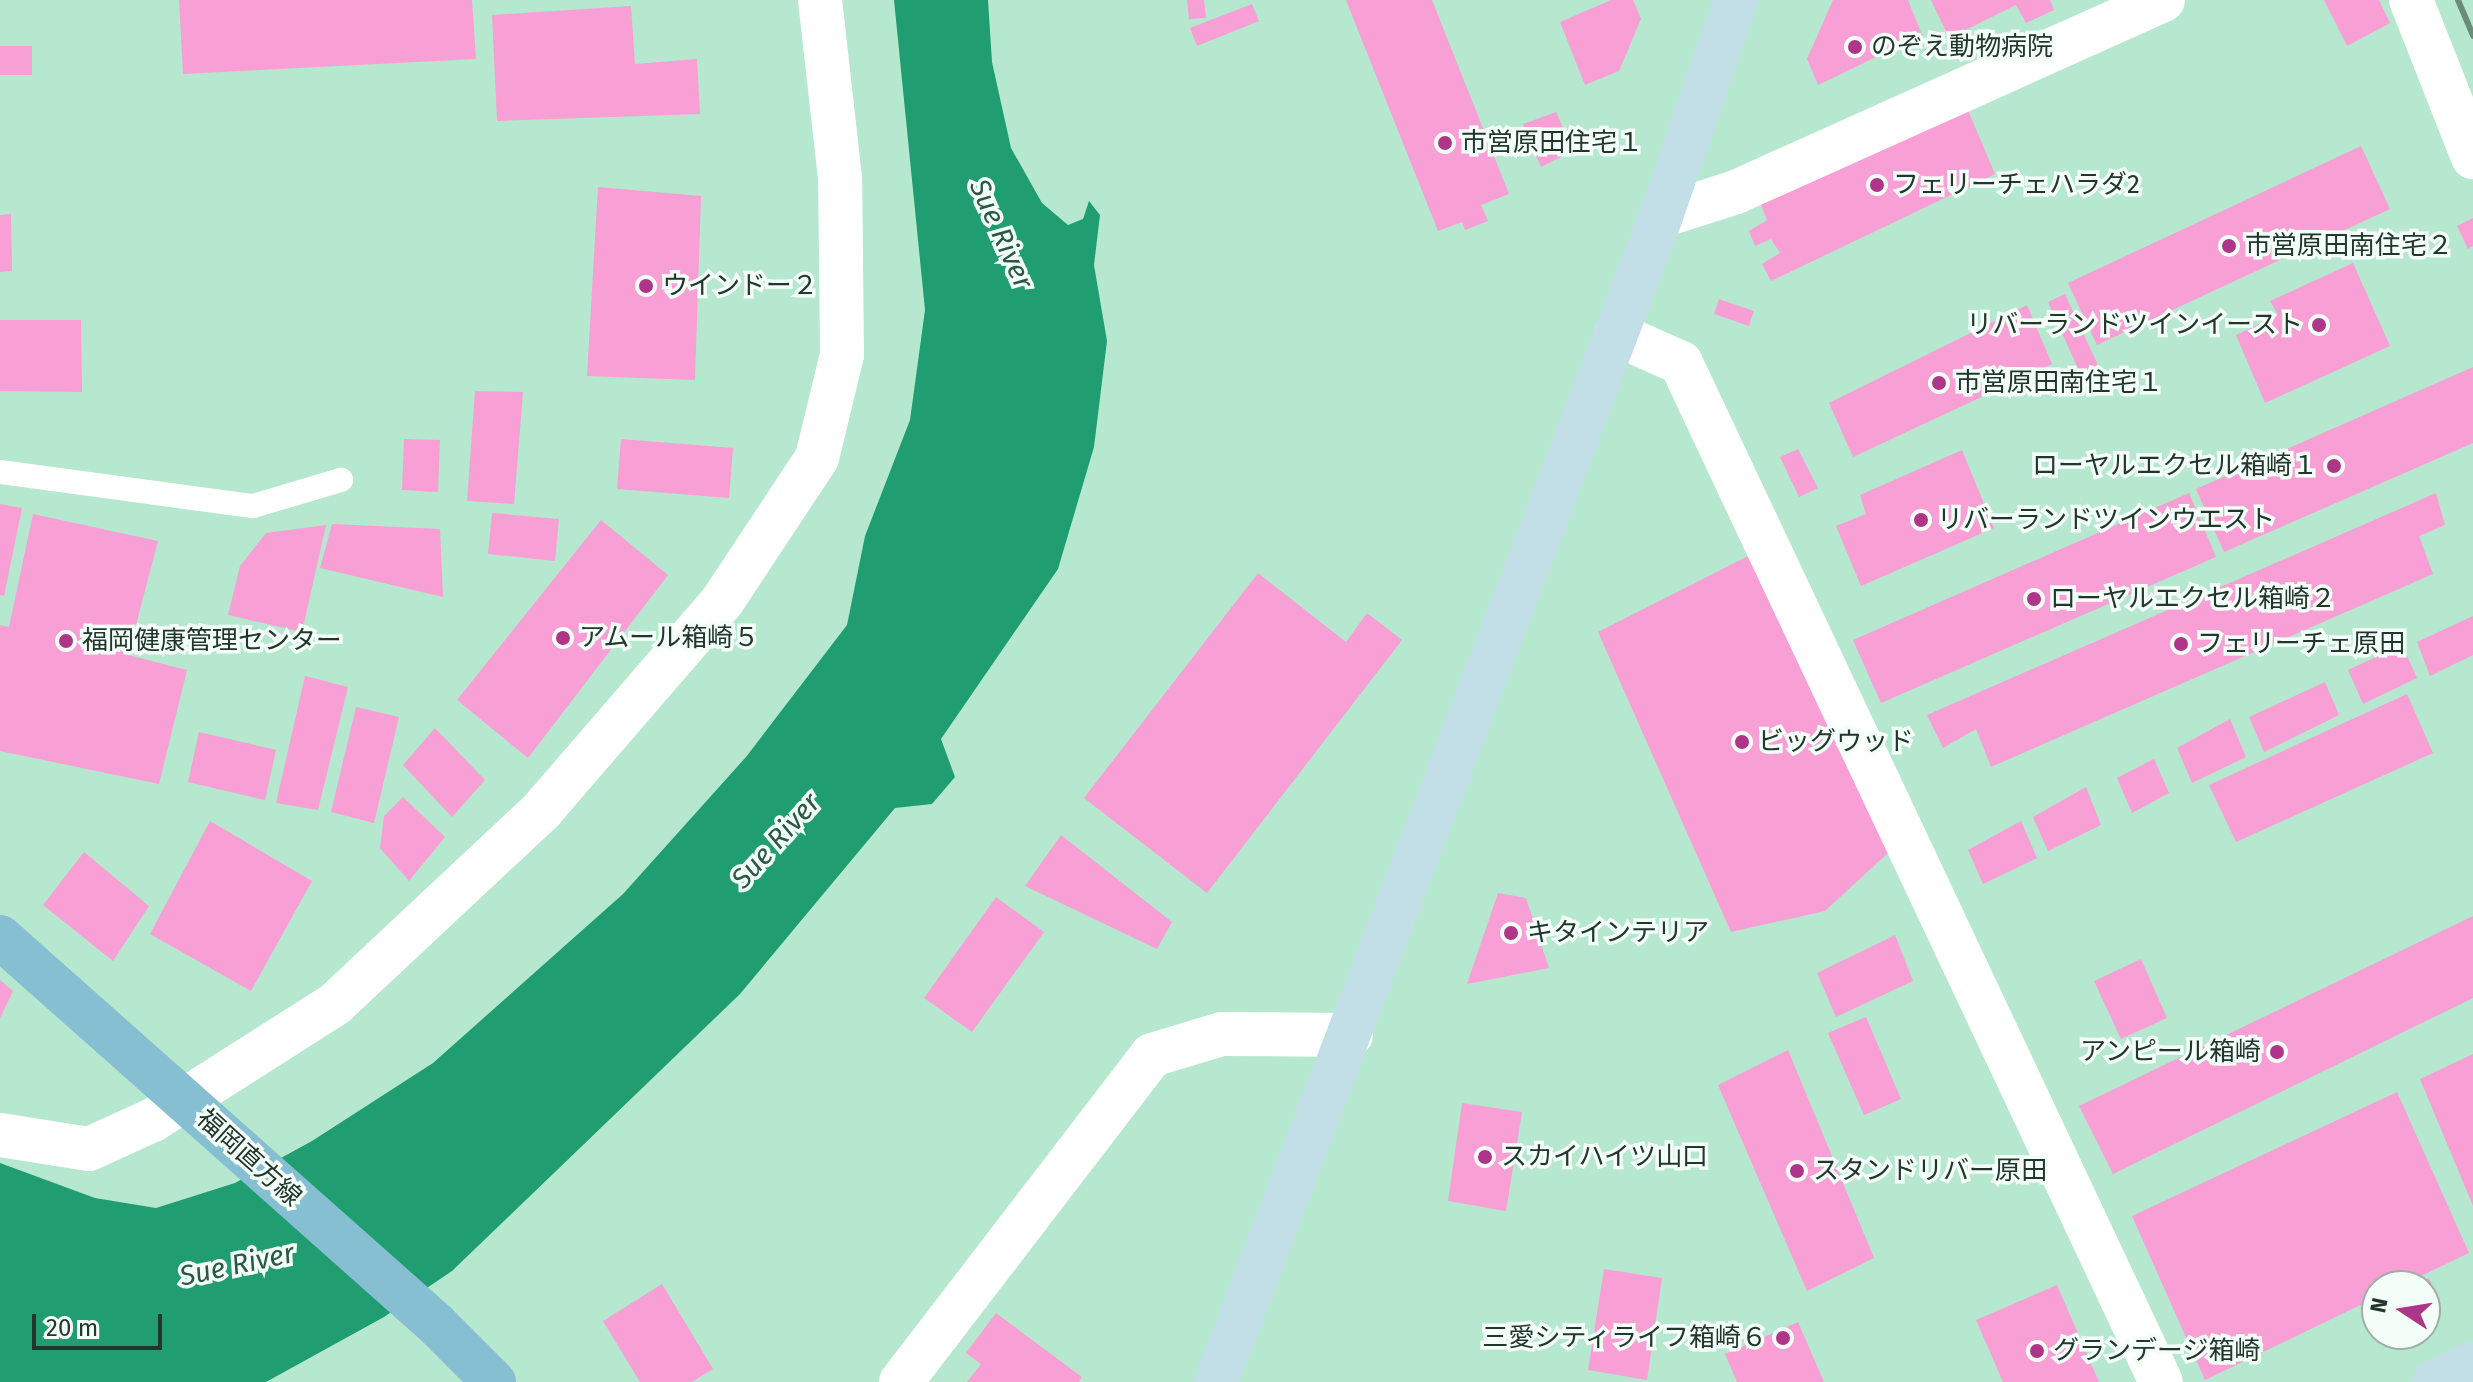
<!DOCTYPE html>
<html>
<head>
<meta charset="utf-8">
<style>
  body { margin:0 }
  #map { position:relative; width:2473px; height:1382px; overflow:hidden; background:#b6e8cf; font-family:"Fira Sans","Noto Sans JP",sans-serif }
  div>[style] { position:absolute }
  .water>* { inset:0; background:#219e71 }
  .building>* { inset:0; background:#f89fd5 }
  .lane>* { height:24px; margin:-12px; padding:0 12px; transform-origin:12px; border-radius:12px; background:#fff }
  .street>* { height:44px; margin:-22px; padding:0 22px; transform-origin:22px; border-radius:22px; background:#fff }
  .secondary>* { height:44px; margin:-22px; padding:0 22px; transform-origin:22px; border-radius:22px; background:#c2dfe8 }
  .primary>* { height:44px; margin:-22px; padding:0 22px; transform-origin:22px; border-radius:22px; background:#85bfd1 }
  .rail>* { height:6px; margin:-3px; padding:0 3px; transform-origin:3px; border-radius:3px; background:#698c7b }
  .dots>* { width:22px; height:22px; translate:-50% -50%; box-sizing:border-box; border:4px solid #f4fef9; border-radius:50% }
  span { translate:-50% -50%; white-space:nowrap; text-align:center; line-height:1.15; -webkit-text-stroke:7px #f4fef9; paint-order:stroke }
  .poi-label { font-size:26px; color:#22362c }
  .left { translate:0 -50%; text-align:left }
  .right { translate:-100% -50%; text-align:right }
  .street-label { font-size:26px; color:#22362c }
  .water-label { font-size:28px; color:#2a5844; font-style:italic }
  .north { position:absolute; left:2361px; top:1270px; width:80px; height:80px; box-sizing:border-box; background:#f4fef9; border:2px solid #a0aea7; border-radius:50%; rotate:282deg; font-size:22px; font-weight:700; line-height:32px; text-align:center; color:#22362c }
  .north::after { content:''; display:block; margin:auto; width:28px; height:36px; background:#af3588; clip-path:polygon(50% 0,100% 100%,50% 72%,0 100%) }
  .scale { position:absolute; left:32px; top:1314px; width:130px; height:36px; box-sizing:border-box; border:4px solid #22362c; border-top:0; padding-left:10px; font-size:24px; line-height:28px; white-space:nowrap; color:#22362c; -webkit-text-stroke:6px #f4fef9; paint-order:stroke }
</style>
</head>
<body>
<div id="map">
  <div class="water">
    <div style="clip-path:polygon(894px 0,988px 0,992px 62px,1011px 148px,1042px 203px,1068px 225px,1083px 219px,1089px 201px,1100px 215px,1094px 265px,1107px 341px,1094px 447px,1058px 569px,941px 739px,955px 777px,932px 804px,895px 808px,740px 994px,452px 1271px,384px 1317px,266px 1382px,0 1382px,0 1163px,95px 1198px,156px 1208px,235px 1183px,312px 1141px,433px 1063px,623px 894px,746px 757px,847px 625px,865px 536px,910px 420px,925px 310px)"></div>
  </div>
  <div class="building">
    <div style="clip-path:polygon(179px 0,472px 0,476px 59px,183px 74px)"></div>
    <div style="clip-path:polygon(1187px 0,1204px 0,1206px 18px,1189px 19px)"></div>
    <div style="clip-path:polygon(1346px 0,1432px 0,1509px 194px,1481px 205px,1488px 221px,1465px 230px,1462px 222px,1438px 231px)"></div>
    <div style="clip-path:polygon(1611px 0,1633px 0,1641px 19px,1619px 71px,1585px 85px,1560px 22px)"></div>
    <div style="clip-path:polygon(1833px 0,1908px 0,1922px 35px,1818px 85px,1807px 59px)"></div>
    <div style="clip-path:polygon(1931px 0,2050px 0,2054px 10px,2026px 23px,2016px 5px,1949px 38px)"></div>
    <div style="clip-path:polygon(2324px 0,2379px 0,2390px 23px,2347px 46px)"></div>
    <div style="clip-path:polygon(1252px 4px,1259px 21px,1197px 46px,1190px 28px)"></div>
    <div style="clip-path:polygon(631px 6px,635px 64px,697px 59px,700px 114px,497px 121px,492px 15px)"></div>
    <div style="clip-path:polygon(0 46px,32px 46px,32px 75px,0 75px)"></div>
    <div style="clip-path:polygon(1964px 101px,1995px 174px,1771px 281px,1762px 264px,1780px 253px,1771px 239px,1755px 246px,1749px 231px,1767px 220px,1758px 197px)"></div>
    <div style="clip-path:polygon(1556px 112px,1573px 151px,1541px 167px,1523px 124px)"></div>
    <div style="clip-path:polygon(2361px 146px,2390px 209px,2097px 345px,2068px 283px)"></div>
    <div style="clip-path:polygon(598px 187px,701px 196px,695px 380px,587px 376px)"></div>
    <div style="clip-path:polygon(11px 214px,12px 271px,0 272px,0 215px)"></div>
    <div style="clip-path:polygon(2473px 218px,2473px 246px,2468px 249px,2457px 226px)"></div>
    <div style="clip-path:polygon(2353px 263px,2390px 346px,2265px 403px,2236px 335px,2278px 315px,2270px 301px)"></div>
    <div style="clip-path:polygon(2065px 294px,2098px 365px,2080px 373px,2048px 302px)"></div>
    <div style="clip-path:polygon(1719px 299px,1754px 311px,1749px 326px,1714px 314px)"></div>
    <div style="clip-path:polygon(2027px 305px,2052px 364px,1853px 457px,1829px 403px)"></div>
    <div style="clip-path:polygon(0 320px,81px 320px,82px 392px,0 391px)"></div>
    <div style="clip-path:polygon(2473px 367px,2473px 443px,2224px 552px,2196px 489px)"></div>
    <div style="clip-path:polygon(475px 391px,523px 392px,514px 504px,467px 501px)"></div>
    <div style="clip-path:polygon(404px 439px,440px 440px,438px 492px,402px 490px)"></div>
    <div style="clip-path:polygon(621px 439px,733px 448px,729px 498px,617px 489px)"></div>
    <div style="clip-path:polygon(1798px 449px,1818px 488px,1799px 497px,1780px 457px)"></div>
    <div style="clip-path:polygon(1962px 450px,1994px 528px,1861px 586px,1836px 526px,1866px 514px,1860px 495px)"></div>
    <div style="clip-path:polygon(2189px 493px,2216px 557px,1881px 703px,1853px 640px)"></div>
    <div style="clip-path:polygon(2436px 493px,2445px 525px,2419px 536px,2433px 574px,1991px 767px,1976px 729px,1943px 748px,1927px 715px)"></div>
    <div style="clip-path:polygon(0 504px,22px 508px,4px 596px,0 595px)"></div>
    <div style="clip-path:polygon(492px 513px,559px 519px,555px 561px,488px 554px)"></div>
    <div style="clip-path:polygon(33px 514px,158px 541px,128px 655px,187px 670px,159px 784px,0 751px,0 625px,9px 627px)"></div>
    <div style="clip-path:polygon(601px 520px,668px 575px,528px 758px,457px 700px)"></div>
    <div style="clip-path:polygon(332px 524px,440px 529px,443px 597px,320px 568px)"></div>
    <div style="clip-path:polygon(326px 525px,302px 632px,228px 615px,240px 566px,266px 533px)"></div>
    <div style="clip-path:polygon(1750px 555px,1889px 852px,1825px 911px,1731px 932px,1598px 632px)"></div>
    <div style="clip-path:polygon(1258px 573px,1346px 642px,1367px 613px,1402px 640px,1207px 893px,1084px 798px)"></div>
    <div style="clip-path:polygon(2473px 616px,2473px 655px,2430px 676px,2417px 642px)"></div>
    <div style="clip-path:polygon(2402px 645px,2417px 678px,2363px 704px,2348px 670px)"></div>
    <div style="clip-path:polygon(305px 676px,348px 687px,318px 810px,276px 803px)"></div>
    <div style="clip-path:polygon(2325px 682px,2339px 715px,2264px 752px,2249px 717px)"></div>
    <div style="clip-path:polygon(2407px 694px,2433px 753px,2236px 842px,2209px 785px)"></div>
    <div style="clip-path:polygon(356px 707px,399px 717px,374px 823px,331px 812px)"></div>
    <div style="clip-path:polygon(2230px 719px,2246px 757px,2192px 783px,2177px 748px)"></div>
    <div style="clip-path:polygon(435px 728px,485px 780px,452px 817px,403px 765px)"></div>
    <div style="clip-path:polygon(199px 732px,276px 750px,265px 800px,188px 782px)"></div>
    <div style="clip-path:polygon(2154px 759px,2169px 793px,2132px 813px,2117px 778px)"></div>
    <div style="clip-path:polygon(2086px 787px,2101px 825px,2048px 851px,2033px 817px)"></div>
    <div style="clip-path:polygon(403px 797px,445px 837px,409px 881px,380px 848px,384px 816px)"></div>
    <div style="clip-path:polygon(210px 821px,312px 881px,251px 991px,150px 934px)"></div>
    <div style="clip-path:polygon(2021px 821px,2037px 858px,1983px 884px,1968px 850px)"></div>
    <div style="clip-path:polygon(1061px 835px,1172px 922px,1157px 949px,1025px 886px)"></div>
    <div style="clip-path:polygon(84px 852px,149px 906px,113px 961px,43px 905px)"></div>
    <div style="clip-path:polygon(1498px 893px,1526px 898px,1549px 968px,1467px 984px)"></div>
    <div style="clip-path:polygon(996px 897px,1044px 932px,972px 1032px,924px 998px)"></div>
    <div style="clip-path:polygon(2473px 916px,2473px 998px,2113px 1174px,2079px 1106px)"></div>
    <div style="clip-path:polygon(1895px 935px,1913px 981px,1836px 1017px,1817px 973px)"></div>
    <div style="clip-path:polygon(2141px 959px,2167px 1018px,2121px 1039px,2094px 981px)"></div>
    <div style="clip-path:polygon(0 980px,13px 991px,0 1018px)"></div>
    <div style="clip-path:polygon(1866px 1017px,1901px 1099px,1864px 1115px,1828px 1033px)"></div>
    <div style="clip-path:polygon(1788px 1050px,1874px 1258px,1807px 1291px,1718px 1085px)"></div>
    <div style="clip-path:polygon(2473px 1054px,2473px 1206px,2420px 1079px)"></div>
    <div style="clip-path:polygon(2397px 1092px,2469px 1253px,2400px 1286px,2377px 1286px,2377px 1297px,2205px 1380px,2132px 1216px)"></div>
    <div style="clip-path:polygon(1462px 1103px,1522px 1112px,1506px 1211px,1448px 1201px)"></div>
    <div style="clip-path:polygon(1604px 1269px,1662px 1278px,1647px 1380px,1588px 1370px)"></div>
    <div style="clip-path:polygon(2429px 1278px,2440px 1304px,2425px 1311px,2425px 1286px,2412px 1286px)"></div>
    <div style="clip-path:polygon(662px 1284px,713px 1369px,692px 1382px,640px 1382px,603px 1321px)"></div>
    <div style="clip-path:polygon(2057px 1285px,2099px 1382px,2003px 1382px,1976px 1320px)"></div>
    <div style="clip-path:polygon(996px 1313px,1082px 1377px,1079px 1382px,967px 1382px,981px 1364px,966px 1353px)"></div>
    <div style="clip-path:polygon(1798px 1322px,1824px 1382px,1737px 1382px,1725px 1354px)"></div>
  </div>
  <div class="lane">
    <div style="left:0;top:472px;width:255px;rotate:7.7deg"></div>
    <div style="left:253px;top:506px;width:92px;rotate:-16.5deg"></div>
  </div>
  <div class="street">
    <div style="left:2411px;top:0;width:169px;rotate:68.5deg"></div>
    <div style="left:1661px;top:216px;width:79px;rotate:-17.7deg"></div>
    <div style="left:1736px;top:192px;width:468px;rotate:-24.2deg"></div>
    <div style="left:1616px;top:334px;width:71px;rotate:24deg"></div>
    <div style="left:1681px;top:363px;width:1126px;rotate:64.78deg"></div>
    <div style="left:0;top:1135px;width:90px;rotate:8.9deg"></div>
    <div style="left:89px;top:1149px;width:70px;rotate:-24.4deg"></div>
    <div style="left:153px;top:1120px;width:216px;rotate:-32.5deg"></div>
    <div style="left:335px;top:1004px;width:284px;rotate:-43.1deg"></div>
    <div style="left:542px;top:810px;width:277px;rotate:-49.2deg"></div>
    <div style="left:723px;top:600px;width:170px;rotate:-56.5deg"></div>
    <div style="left:817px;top:458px;width:106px;rotate:-76.4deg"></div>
    <div style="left:842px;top:355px;width:177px;rotate:-90.6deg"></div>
    <div style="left:840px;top:178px;width:179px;rotate:-96.4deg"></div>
    <div style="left:901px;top:1382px;width:412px;rotate:-52.5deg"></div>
    <div style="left:1152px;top:1055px;width:73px;rotate:-16.7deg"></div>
    <div style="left:1222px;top:1034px;width:129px;rotate:0.4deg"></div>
  </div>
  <div class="secondary">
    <div style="left:1216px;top:1382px;width:1248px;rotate:-69.11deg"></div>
    <div style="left:1661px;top:216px;width:229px;rotate:-70.9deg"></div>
    <div style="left:2434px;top:1382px;width:43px;rotate:-24.8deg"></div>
  </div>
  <div class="primary">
    <div style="left:0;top:937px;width:583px;rotate:41.59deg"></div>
    <div style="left:436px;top:1324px;width:82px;rotate:45deg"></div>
  </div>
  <div class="rail">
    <div style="left:2458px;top:0;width:39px;rotate:67deg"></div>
  </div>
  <div class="dots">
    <div style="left:1855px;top:47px;background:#af3588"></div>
    <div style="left:1445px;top:143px;background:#af3588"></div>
    <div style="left:1877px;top:185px;background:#af3588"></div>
    <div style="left:2229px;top:246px;background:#af3588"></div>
    <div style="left:646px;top:286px;background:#af3588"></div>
    <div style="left:2319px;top:325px;background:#af3588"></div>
    <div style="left:1939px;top:383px;background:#af3588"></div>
    <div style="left:2334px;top:466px;background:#af3588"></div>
    <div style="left:1921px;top:520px;background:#af3588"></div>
    <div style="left:2034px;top:599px;background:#af3588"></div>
    <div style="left:563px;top:638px;background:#af3588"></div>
    <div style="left:66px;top:641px;background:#af3588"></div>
    <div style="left:2181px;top:644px;background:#af3588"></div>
    <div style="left:1742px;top:742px;background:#af3588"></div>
    <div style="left:1511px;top:933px;background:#af3588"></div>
    <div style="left:2277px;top:1052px;background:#af3588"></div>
    <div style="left:1485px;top:1157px;background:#af3588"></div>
    <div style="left:1797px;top:1171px;background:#af3588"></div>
    <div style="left:1783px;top:1338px;background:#af3588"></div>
    <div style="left:2037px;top:1351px;background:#af3588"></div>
  </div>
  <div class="poi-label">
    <span class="left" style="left:1871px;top:47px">のぞえ動物病院</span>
    <span class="left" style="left:1461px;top:143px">市営原田住宅１</span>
    <span class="left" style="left:1893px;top:185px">フェリーチェハラダ2</span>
    <span class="left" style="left:2245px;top:246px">市営原田南住宅２</span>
    <span class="left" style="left:662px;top:286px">ウインドー２</span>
    <span class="right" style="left:2303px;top:325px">リバーランドツインイースト</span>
    <span class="left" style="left:1955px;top:383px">市営原田南住宅１</span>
    <span class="right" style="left:2318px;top:466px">ローヤルエクセル箱崎１</span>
    <span class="left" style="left:1937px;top:520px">リバーランドツインウエスト</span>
    <span class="left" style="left:2050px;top:599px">ローヤルエクセル箱崎２</span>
    <span class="left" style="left:579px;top:638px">アムール箱崎５</span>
    <span class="left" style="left:82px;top:641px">福岡健康管理センター</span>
    <span class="left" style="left:2197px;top:644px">フェリーチェ原田</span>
    <span class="left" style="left:1758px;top:742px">ビッグウッド</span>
    <span class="left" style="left:1527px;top:933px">キタインテリア</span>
    <span class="right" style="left:2261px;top:1052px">アンピール箱崎</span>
    <span class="left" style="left:1501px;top:1157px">スカイハイツ山口</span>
    <span class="left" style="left:1813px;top:1171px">スタンドリバー原田</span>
    <span class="right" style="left:1767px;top:1338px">三愛シティライフ箱崎６</span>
    <span class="left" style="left:2053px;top:1351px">グランデージ箱崎</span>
  </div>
  <div class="street-label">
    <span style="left:249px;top:1158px;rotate:42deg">福岡直方線</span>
  </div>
  <div class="water-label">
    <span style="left:1001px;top:234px;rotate:66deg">Sue River</span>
    <span style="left:776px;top:841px;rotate:-48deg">Sue River</span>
    <span style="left:237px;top:1265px;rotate:-12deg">Sue River</span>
  </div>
  <div class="north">N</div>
  <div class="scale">20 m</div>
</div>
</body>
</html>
